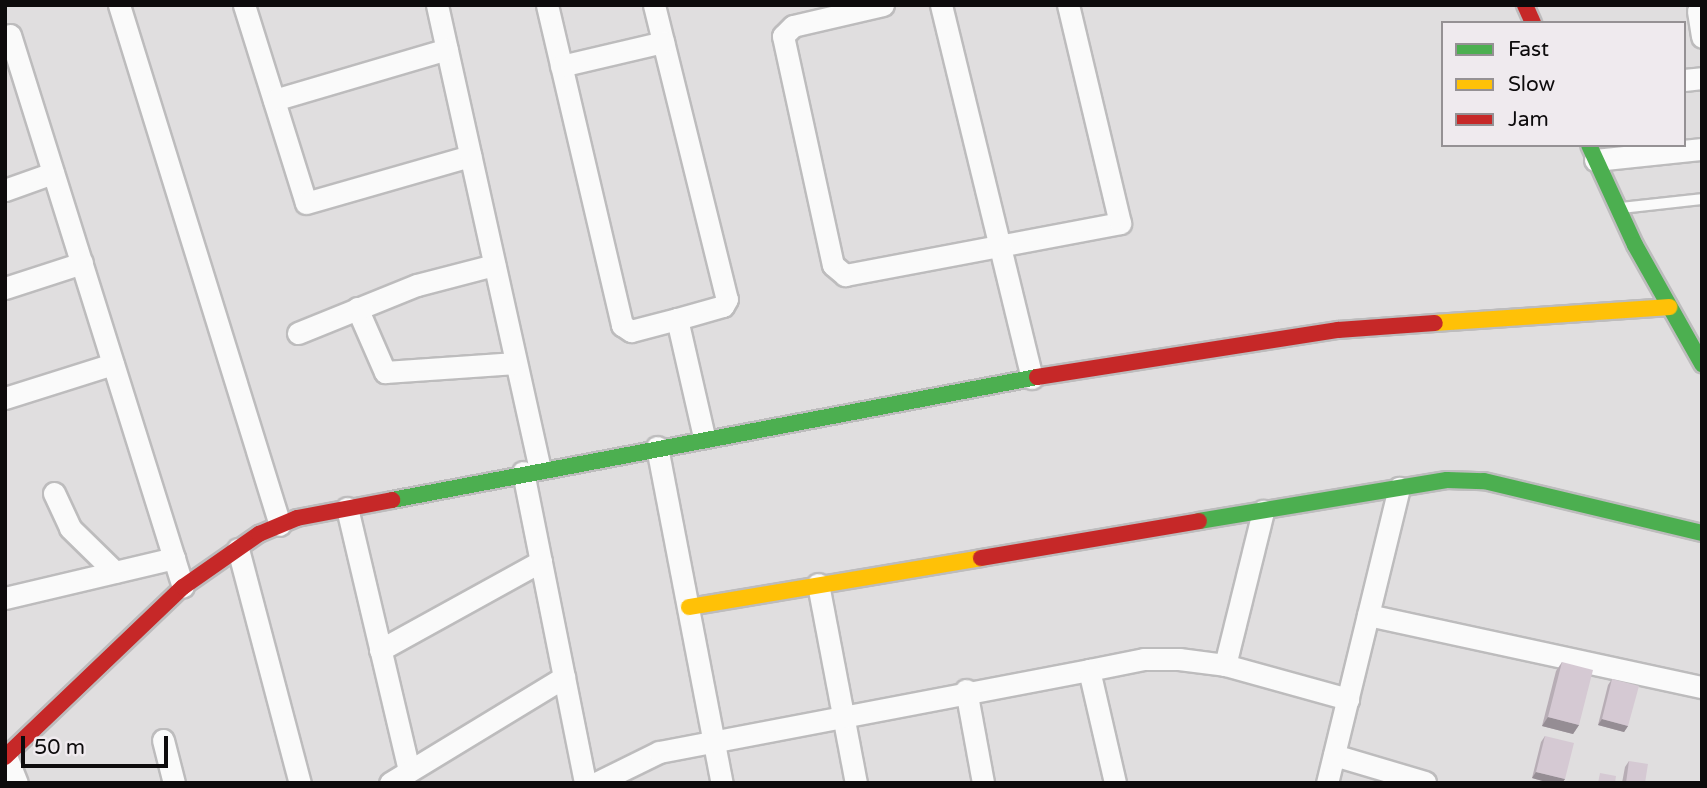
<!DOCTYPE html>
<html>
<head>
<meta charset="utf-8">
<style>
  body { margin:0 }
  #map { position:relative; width:1707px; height:788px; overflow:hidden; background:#e0dedf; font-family:"Varela Round",sans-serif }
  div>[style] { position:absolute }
  .roads { filter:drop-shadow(2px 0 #bdbcbd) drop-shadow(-2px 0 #bdbcbd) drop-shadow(0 2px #bdbcbd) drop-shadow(0 -2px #bdbcbd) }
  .lane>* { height:10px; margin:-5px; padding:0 5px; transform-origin:5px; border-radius:5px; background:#fafafa }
  .street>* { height:21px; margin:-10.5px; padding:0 10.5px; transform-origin:10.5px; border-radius:10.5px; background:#fafafa }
  .fast>* { height:16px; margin:-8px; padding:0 8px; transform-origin:8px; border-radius:8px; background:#4caf50 }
  .slow>* { height:16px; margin:-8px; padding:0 8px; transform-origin:8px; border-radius:8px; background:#ffc107 }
  .jam>* { height:16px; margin:-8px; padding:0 8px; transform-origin:8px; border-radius:8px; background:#c62828 }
  .wall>* { inset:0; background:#b7adb5 }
  .shaded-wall>* { inset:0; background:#958d94 }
  .building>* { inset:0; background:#d5c9d3 }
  span { translate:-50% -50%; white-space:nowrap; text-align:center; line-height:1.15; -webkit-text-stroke:7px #efeaee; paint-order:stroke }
  .frame { position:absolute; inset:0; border:7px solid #0d0b0c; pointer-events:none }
  .legend { position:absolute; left:1441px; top:21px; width:245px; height:126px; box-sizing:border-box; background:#efeaee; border:2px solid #959194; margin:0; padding:9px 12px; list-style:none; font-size:21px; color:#0d0b0c }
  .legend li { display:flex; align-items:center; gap:14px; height:35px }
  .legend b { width:35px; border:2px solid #959194 }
  .scale { position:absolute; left:21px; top:736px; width:147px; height:32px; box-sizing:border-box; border:4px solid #0d0b0c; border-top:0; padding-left:9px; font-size:21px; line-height:24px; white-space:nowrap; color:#0d0b0c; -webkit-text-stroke:5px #efeaee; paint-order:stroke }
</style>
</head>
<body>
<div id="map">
  <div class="roads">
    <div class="lane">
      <div style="left:1621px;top:208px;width:81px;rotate:-6.3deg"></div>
    </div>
    <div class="street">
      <div style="left:119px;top:5px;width:544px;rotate:72.8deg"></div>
      <div style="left:244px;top:5px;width:207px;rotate:72.6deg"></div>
      <div style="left:306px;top:203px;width:171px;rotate:-16deg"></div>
      <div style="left:437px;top:5px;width:474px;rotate:77.5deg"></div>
      <div style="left:547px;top:5px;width:329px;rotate:76.8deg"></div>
      <div style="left:622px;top:325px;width:11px;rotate:34deg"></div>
      <div style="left:631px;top:331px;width:48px;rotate:-14.6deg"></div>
      <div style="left:677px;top:319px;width:121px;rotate:77.1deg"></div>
      <div style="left:654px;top:5px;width:303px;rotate:76.1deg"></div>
      <div style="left:727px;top:299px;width:8px;rotate:120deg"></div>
      <div style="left:723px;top:306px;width:48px;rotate:164.2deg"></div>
      <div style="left:883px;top:5px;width:92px;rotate:166.9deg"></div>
      <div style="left:793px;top:26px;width:14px;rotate:135deg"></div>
      <div style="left:783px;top:36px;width:234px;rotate:77.7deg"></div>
      <div style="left:833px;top:265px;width:16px;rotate:40deg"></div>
      <div style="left:845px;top:275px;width:280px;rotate:-10.7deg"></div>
      <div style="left:1120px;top:223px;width:224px;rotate:-103.4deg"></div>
      <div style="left:941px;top:5px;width:384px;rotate:76.3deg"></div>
      <div style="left:1698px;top:11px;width:26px;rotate:81deg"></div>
      <div style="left:10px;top:35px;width:578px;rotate:72.6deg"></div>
      <div style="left:561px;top:66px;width:105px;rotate:-13.2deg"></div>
      <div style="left:1684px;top:80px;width:18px;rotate:-6deg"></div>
      <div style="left:274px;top:100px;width:180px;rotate:-16.4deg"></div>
      <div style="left:1595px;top:160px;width:108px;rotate:-5.9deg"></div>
      <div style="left:5px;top:190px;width:51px;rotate:-19.5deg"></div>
      <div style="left:5px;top:288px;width:81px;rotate:-18deg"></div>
      <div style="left:357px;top:308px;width:70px;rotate:66.4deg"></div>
      <div style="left:385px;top:372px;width:131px;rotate:-3.9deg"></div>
      <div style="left:298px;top:333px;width:128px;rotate:-22deg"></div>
      <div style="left:417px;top:285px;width:80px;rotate:-14.6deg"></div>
      <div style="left:5px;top:398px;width:113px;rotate:-17.5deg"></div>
      <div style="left:657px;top:447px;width:342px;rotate:79.1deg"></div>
      <div style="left:523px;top:472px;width:317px;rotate:78.7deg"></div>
      <div style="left:54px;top:493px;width:38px;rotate:65deg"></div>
      <div style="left:70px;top:528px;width:63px;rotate:44.4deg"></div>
      <div style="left:347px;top:508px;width:270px;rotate:76.7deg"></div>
      <div style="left:238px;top:549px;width:242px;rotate:75.2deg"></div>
      <div style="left:818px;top:584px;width:203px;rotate:79.2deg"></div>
      <div style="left:5px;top:598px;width:174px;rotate:-13.3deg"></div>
      <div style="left:1368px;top:615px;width:342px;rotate:12.2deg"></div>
      <div style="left:380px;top:650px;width:184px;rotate:-28.9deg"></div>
      <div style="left:1225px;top:665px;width:159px;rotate:-76.1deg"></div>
      <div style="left:1089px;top:670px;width:56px;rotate:-11.3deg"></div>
      <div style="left:1144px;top:659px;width:35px"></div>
      <div style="left:1179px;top:659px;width:46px;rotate:7.4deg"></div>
      <div style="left:1225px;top:665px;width:128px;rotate:15.5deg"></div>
      <div style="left:966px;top:690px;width:95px;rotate:79.6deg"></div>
      <div style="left:163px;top:740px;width:44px;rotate:75.7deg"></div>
      <div style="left:1334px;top:755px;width:95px;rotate:16.5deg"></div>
      <div style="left:6px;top:756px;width:29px;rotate:68deg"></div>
      <div style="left:390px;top:783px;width:204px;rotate:-31.3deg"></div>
      <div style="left:596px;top:783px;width:70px;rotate:-26.2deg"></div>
      <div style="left:659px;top:752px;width:438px;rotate:-10.8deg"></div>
      <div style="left:1089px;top:670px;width:116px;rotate:77deg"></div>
      <div style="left:1327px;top:783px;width:304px;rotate:-76.3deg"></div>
    </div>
    <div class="fast">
      <div style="left:1589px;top:145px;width:110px;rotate:65.3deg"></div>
      <div style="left:1635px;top:245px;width:137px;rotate:60.6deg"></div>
      <div style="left:392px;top:500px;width:657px;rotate:-10.8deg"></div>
      <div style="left:1199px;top:521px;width:251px;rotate:-9.4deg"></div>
      <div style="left:1447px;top:480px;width:37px;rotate:2deg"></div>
      <div style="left:1484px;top:481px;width:224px;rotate:13.4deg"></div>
    </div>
    <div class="slow">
      <div style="left:1435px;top:323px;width:235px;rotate:-3.9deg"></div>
      <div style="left:689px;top:607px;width:296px;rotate:-9.5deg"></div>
    </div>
    <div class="jam">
      <div style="left:1525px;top:5px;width:20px;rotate:66deg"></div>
      <div style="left:1037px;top:377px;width:305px;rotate:-8.9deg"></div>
      <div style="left:1338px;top:330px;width:97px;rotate:-4.1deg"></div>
      <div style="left:981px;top:558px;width:221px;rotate:-9.6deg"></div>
      <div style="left:5px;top:757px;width:246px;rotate:-43.7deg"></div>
      <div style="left:183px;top:587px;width:93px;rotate:-34.9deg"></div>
      <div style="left:259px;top:534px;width:41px;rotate:-22.8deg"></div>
      <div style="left:297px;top:518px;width:97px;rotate:-10.7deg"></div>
    </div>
  </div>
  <div class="wall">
    <div style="clip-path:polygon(1562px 662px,1579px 725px,1573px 734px,1542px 726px,1556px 671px)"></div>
    <div style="clip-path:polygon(1612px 679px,1628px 726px,1624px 732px,1598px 725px,1608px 685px)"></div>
    <div style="clip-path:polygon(1545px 736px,1565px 779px,1562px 783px,1550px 783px,1532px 778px,1541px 742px)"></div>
    <div style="clip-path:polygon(1629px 761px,1645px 783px,1622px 783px,1625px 767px)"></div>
  </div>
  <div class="shaded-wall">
    <div style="clip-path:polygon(1548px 717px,1579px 725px,1573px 734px,1542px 726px)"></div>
    <div style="clip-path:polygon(1602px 719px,1628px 726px,1624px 732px,1598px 725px)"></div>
    <div style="clip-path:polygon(1536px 772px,1565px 779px,1562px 783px,1550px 783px,1532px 778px)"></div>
  </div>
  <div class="building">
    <div style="clip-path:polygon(1562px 662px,1593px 670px,1579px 725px,1548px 717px)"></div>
    <div style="clip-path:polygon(1612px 679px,1639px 686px,1628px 726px,1602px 719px)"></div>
    <div style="clip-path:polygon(1545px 736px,1574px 743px,1565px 779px,1536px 772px)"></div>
    <div style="clip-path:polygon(1629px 761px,1648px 764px,1645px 783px,1626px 783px)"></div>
    <div style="clip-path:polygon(1600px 773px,1616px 776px,1615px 783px,1598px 783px)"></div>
  </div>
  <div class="frame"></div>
  <ul class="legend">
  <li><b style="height:9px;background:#4caf50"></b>Fast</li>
  <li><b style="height:9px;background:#ffc107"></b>Slow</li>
  <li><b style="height:9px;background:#c62828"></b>Jam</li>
  </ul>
  <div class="scale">50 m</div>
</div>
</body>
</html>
